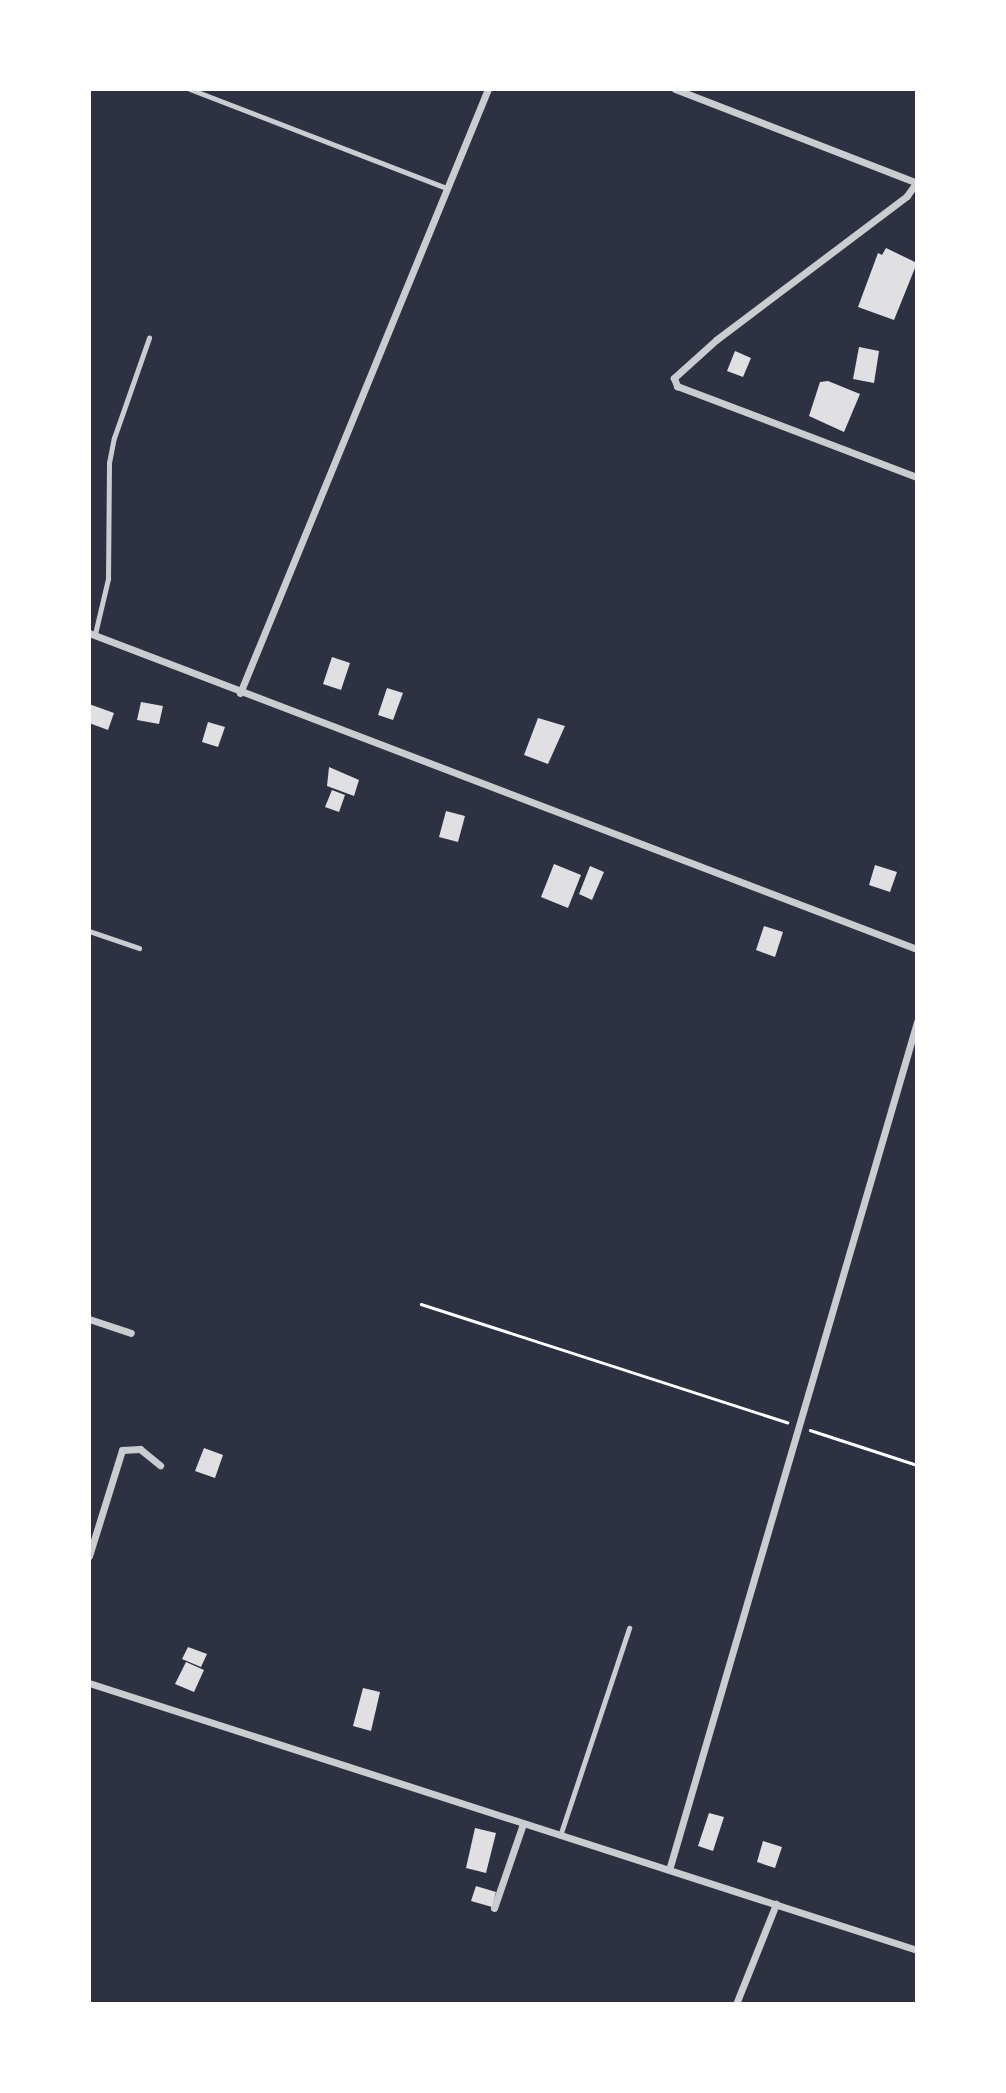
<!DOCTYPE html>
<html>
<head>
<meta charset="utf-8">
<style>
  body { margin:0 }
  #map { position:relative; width:1006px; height:2093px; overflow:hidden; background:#2d3142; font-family:Roboto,sans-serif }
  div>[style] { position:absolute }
  .building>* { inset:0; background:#e0e0e3 }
  .path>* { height:2.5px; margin:-1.25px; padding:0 1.25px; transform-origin:1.25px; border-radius:1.25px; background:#fff }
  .service>* { height:4.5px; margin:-2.25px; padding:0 2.25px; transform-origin:2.25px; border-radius:2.25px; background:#caccd0 }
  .minor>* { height:7px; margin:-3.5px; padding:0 3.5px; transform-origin:3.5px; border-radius:3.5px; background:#caccd0 }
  span { translate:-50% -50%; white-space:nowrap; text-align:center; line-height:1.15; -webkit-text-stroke:5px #fff; paint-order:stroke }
  .frame { position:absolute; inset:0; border:91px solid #fff; pointer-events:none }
</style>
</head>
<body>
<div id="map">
  <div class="building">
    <div style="clip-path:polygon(886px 248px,917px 263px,894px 320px,858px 307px,878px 253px,882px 255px)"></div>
    <div style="clip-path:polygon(859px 347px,879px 351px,874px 383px,853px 379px)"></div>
    <div style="clip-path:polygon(735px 351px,751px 358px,743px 377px,727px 371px)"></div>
    <div style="clip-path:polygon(828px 381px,860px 394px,844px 432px,809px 416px,820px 382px)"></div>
    <div style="clip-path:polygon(332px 657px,350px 663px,341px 690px,323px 684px)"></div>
    <div style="clip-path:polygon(387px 688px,403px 693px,393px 720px,378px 715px)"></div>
    <div style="clip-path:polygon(141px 702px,163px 706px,159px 724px,137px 720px)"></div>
    <div style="clip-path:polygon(89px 704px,114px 713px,108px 730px,89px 723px)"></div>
    <div style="clip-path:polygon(538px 718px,565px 726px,548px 764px,524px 755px)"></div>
    <div style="clip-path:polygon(208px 722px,225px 727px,218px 747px,202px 742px)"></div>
    <div style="clip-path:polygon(329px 767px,359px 780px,354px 796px,327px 786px)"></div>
    <div style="clip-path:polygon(332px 790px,345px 795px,339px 812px,325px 807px)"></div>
    <div style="clip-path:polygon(446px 811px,465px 816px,458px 842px,439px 837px)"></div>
    <div style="clip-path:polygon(554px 864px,581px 875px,568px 908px,541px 897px)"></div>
    <div style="clip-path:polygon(875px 865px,897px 872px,890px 892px,869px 885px)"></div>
    <div style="clip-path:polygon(590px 866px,604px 872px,592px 900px,579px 894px)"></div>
    <div style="clip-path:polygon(764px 926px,783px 932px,775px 957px,756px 950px)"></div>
    <div style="clip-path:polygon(204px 1448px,223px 1455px,215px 1478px,195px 1471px)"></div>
    <div style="clip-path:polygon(188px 1647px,207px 1654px,201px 1667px,182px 1659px)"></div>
    <div style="clip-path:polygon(186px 1662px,204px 1670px,194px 1692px,175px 1684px)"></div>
    <div style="clip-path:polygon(363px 1688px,380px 1692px,371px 1731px,353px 1726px)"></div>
    <div style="clip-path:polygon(709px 1813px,724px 1817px,713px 1851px,698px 1846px)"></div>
    <div style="clip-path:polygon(475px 1828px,496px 1833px,486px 1873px,466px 1868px)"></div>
    <div style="clip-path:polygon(763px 1841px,782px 1847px,775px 1868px,757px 1862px)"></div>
    <div style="clip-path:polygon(476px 1886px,496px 1892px,492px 1907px,471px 1901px)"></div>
  </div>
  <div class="path">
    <div style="left:421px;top:1304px;width:385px;rotate:17.9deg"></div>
    <div style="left:810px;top:1430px;width:113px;rotate:18.1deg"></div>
  </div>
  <div class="service">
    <div style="left:190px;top:89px;width:275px;rotate:21.1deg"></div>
    <div style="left:95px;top:634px;width:57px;rotate:-76.7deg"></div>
    <div style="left:108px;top:579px;width:116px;rotate:-89.5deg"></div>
    <div style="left:109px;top:463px;width:25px;rotate:-79deg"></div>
    <div style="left:114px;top:438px;width:106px;rotate:-70.7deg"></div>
    <div style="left:89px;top:931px;width:53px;rotate:18.8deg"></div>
    <div style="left:560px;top:1836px;width:219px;rotate:-71.6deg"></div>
  </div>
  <div class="minor">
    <div style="left:675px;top:89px;width:260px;rotate:21.2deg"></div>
    <div style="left:916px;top:183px;width:16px;rotate:125deg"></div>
    <div style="left:907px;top:196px;width:239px;rotate:143deg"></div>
    <div style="left:716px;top:340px;width:57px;rotate:137.9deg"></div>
    <div style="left:674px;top:378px;width:9px;rotate:69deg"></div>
    <div style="left:677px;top:386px;width:257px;rotate:20.8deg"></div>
    <div style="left:89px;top:633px;width:886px;rotate:20.89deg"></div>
    <div style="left:240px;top:693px;width:653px;rotate:-67.68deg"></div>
    <div style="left:89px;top:1319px;width:44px;rotate:18.4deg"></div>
    <div style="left:89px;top:1556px;width:111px;rotate:-72.7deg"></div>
    <div style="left:122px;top:1450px;width:18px;rotate:-3deg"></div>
    <div style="left:140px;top:1449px;width:26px;rotate:39deg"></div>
    <div style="left:89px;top:1683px;width:870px;rotate:17.87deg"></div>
    <div style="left:669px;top:1870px;width:884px;rotate:-73.7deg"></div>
    <div style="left:494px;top:1908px;width:89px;rotate:-71deg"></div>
    <div style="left:736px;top:2004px;width:108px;rotate:-68.2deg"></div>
  </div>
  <div class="frame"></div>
</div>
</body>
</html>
